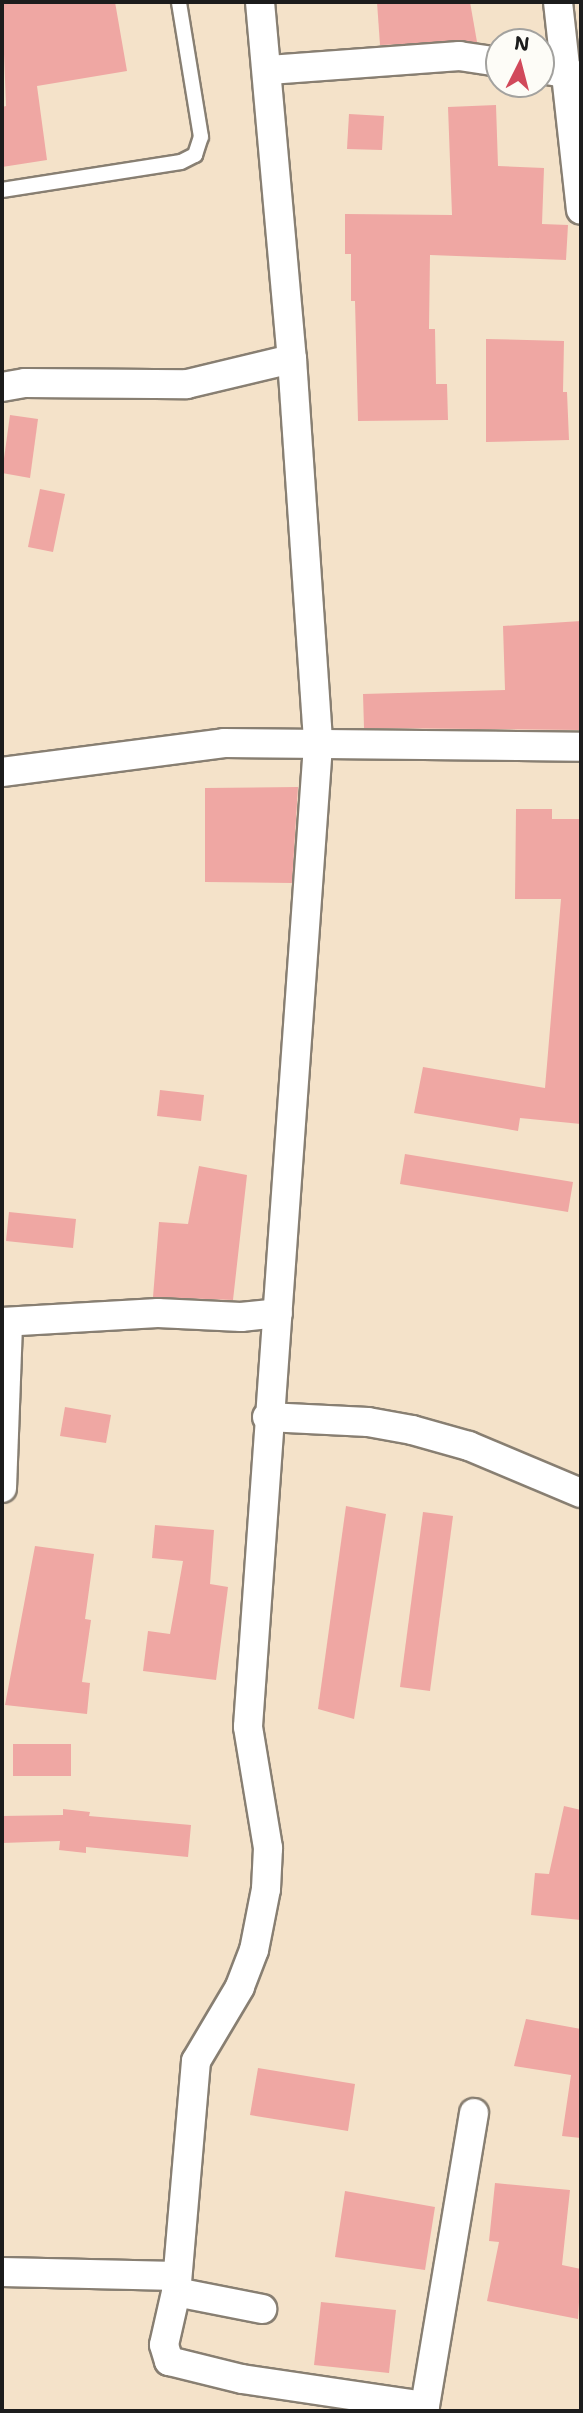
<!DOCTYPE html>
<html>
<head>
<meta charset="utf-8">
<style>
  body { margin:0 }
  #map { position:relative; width:583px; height:2413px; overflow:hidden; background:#f4e2c9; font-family:"Shantell Sans",sans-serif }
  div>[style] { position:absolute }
  .building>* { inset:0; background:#efa7a3 }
  .roads { filter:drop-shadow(2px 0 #887f72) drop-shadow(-2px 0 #887f72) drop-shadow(0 2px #887f72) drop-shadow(0 -2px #887f72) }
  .service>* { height:14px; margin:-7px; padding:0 7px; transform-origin:7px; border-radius:7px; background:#fff }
  .minor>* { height:28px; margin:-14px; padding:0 14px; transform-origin:14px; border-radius:14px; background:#fff }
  span { translate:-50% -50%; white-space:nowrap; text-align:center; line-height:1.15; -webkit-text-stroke:6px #fdfcf7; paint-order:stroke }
  .frame { position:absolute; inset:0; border:4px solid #1c1c1c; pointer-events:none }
  .north { position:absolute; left:485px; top:28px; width:70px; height:70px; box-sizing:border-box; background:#fdfcf7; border:2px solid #a3a29f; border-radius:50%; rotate:6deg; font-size:19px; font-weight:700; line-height:28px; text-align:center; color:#1c1c1c }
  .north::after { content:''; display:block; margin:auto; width:24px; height:32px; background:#d1495b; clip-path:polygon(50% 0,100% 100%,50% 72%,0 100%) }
</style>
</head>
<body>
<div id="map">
  <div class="building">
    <div style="clip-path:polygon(2px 2px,115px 2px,127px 71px,37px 86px,47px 160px,2px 167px,2px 107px,6px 106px)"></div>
    <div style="clip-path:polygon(377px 2px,470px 2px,477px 42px,380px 45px)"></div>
    <div style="clip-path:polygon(496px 105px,498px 166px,544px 168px,542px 224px,568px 225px,566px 260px,430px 255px,429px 329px,435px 329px,436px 384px,447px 384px,448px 420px,358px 421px,355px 301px,351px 301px,351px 254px,345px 254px,345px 214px,452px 215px,448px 107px)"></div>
    <div style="clip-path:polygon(349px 114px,384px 116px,382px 150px,347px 149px)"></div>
    <div style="clip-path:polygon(486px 339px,564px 341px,563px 392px,567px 392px,569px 440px,486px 442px)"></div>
    <div style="clip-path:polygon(10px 415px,38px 419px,30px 478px,2px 473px)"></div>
    <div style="clip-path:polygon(40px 489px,65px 494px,53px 552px,28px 547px)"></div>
    <div style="clip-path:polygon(581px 621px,581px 730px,364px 728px,363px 694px,505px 690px,503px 626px)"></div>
    <div style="clip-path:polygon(298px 787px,292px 883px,205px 882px,205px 788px)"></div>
    <div style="clip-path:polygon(516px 809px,552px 809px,552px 819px,581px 819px,581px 1124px,520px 1118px,518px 1131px,414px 1113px,423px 1067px,545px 1088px,561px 899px,515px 899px)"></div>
    <div style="clip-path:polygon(160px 1090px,204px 1095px,201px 1121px,157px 1116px)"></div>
    <div style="clip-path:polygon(405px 1154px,573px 1182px,568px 1212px,400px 1184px)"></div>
    <div style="clip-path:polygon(199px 1166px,247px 1175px,233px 1300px,153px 1297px,159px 1222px,188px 1224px)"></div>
    <div style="clip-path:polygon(9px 1212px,76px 1219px,73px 1248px,6px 1241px)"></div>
    <div style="clip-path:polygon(65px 1407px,111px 1415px,106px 1443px,60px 1436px)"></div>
    <div style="clip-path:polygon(346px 1506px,386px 1514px,354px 1719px,318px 1709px)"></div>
    <div style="clip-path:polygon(423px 1512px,453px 1516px,430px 1691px,400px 1687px)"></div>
    <div style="clip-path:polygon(155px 1525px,214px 1530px,210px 1584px,228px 1587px,216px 1680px,143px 1671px,148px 1631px,170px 1634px,183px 1561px,152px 1558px)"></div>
    <div style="clip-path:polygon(35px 1546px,94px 1554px,85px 1619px,91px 1620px,82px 1682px,90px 1683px,87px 1714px,5px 1705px)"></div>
    <div style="clip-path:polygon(13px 1744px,71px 1744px,71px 1776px,13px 1776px)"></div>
    <div style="clip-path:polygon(564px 1806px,581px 1810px,581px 1920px,531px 1915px,535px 1873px,549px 1874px)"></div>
    <div style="clip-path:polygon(63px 1809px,90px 1812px,89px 1816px,191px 1825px,188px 1857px,86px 1847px,86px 1853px,59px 1850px,60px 1841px,2px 1843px,2px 1816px,63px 1815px)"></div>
    <div style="clip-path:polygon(526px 2019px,581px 2029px,581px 2138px,562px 2136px,571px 2075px,514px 2066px)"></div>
    <div style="clip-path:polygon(258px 2068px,355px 2084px,348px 2131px,250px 2115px)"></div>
    <div style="clip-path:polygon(495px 2183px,570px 2190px,562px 2265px,581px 2269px,578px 2319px,487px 2301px,499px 2242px,489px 2241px)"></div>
    <div style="clip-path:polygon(345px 2191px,435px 2207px,425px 2270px,335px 2257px)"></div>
    <div style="clip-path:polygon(321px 2302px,396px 2310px,389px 2373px,314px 2365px)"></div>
  </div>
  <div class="roads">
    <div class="service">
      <div style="left:2px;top:190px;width:181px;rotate:-8.9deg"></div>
      <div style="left:181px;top:162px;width:16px;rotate:-27deg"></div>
      <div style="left:195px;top:155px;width:19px;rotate:-72deg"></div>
      <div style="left:201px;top:137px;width:137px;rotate:-99.3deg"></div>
    </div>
    <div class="minor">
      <div style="left:260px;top:2px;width:358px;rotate:84.9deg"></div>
      <div style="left:292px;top:359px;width:387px;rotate:86.1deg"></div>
      <div style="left:318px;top:745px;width:984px;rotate:94.08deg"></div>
      <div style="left:248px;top:1727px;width:123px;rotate:80.6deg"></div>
      <div style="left:268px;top:1848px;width:41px;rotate:92.8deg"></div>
      <div style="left:266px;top:1889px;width:62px;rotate:101.1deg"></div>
      <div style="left:254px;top:1950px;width:40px;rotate:111deg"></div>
      <div style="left:240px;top:1987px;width:86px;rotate:120.7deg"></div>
      <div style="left:196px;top:2061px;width:232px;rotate:94.9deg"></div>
      <div style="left:176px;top:2292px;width:54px;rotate:102.8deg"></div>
      <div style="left:164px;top:2345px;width:17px;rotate:73deg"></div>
      <div style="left:169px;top:2361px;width:75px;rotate:13.9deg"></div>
      <div style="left:242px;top:2379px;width:185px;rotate:8.4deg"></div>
      <div style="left:425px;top:2406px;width:297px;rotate:-80.5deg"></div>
      <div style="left:558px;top:2px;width:209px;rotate:83.7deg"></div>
      <div style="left:541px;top:69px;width:41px;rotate:9.9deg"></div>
      <div style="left:269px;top:70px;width:191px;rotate:-4.2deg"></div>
      <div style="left:459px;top:56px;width:40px;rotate:8.5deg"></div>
      <div style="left:2px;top:387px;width:23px;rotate:-10deg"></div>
      <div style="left:25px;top:383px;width:162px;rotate:0.4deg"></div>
      <div style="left:187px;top:384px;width:108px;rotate:-13.4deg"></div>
      <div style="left:2px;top:772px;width:224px;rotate:-7.4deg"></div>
      <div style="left:224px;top:743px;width:357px;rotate:0.6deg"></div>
      <div style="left:2px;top:1322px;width:156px;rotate:-3.3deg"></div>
      <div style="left:158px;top:1313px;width:83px;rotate:2.8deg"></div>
      <div style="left:241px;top:1317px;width:37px;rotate:-6deg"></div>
      <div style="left:267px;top:1417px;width:101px;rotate:2.8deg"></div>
      <div style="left:368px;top:1422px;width:45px;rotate:10.3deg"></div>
      <div style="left:412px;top:1430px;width:59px;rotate:15.7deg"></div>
      <div style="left:469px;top:1446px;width:121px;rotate:22.8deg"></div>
      <div style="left:2px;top:1488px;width:166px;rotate:-87.9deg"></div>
      <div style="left:2px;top:2272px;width:175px;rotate:1.3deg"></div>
      <div style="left:176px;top:2292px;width:88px;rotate:11.2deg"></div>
    </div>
  </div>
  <div class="frame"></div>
  <div class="north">N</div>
</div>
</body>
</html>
